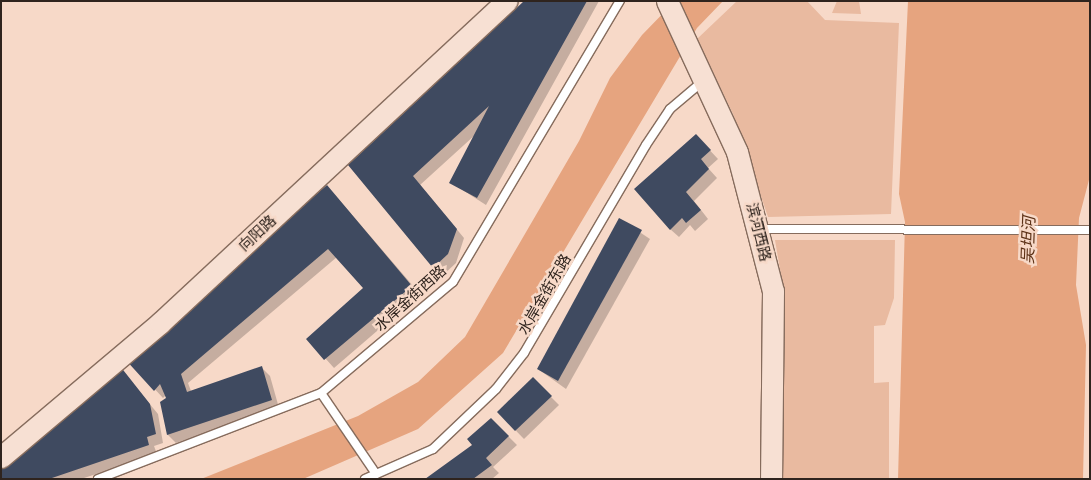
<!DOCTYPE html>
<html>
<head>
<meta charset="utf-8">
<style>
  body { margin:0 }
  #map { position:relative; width:1091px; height:480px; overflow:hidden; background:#f7d9c8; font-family:Quicksand,"Noto Sans SC",sans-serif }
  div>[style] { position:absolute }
  .green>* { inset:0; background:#e9baa0 }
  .water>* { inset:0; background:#e6a47f }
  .shadow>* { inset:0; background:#0003 }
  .building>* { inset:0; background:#3f4a60 }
  .roads { filter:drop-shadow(1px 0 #866c5d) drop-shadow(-1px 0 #866c5d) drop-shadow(0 1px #866c5d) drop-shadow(0 -1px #866c5d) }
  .lane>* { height:8px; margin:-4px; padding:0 4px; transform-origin:4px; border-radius:4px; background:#fff }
  .secondary>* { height:21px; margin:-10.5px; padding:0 10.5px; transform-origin:10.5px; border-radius:10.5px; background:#f7e0d3 }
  span { translate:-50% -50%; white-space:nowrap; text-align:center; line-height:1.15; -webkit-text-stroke:5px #f7d9c8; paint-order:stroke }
  .street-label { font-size:15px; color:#2f241e }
  .water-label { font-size:16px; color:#5b3015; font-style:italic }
  .frame { position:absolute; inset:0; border:2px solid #2f241e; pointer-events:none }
</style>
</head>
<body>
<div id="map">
  <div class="green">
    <div style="clip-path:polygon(737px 1px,807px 1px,825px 20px,899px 23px,891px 214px,768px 217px,733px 114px,697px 39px)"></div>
    <div style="clip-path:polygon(837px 1px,859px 1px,861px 14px,832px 13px)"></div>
    <div style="clip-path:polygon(775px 240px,895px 240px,894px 298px,885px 325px,874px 326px,874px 383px,889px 382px,889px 479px,782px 479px,782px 281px)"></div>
  </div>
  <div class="water">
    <div style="clip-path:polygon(675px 1px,723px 1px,697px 28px,503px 353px,418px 429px,303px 479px,201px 479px,358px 416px,418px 382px,465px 337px,579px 141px,610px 78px,642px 35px)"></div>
    <div style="clip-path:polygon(908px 1px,1090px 1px,1090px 176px,1079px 218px,1076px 285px,1086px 345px,1083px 479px,898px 479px,905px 222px,899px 194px)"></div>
  </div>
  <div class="shadow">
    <div style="clip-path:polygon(525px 1px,599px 1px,486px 205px,450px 182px,475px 135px,420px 185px,464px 238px,456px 263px,442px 276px,350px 165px)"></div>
    <div style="clip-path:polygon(704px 144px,718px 159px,708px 168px,717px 178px,694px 201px,708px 219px,695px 231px,690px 225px,679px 237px,670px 229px)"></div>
    <div style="clip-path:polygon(335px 195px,420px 294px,334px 368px,308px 339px,365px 288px,337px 257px,188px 383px,191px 391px,262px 368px,270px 376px,279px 408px,176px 443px,168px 435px,161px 403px,168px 399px,166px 395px,163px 398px,126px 358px)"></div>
    <div style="clip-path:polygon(620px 219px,650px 239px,566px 389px,538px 369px)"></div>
    <div style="clip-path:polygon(120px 368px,158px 414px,163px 443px,154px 446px,157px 454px,81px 479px,1px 479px)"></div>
    <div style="clip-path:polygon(533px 379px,559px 405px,524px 439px,498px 412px)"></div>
    <div style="clip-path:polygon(491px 419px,517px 445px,493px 467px,499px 473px,492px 479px,427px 479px,474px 445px)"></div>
  </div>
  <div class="building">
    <div style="clip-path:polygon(524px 1px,587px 1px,477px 198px,449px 183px,489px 106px,413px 176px,457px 229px,448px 254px,433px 268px,348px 165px)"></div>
    <div style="clip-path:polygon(696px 134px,711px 150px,701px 159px,709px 169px,686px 192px,701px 210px,686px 223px,682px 218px,670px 230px,634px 189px)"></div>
    <div style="clip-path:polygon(327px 185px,412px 286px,324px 360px,306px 339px,363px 288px,328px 249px,181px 374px,187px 392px,262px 366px,272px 400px,167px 435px,160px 402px,166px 398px,160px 384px,154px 391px,124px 358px)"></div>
    <div style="clip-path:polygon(619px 218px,642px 230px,558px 381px,537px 369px)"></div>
    <div style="clip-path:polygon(120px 366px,150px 404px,156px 434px,147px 437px,149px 445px,49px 479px,1px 479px,1px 465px)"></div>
    <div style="clip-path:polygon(533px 377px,552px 396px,515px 431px,497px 412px)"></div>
    <div style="clip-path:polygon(491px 418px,509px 436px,486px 458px,492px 465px,473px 479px,425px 479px,472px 445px,467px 439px)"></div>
  </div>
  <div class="roads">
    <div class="lane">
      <div style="left:759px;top:229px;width:331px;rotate:0.2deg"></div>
      <div style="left:321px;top:393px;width:98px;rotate:55.8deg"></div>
      <div style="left:98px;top:479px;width:239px;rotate:-21.1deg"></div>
      <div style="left:321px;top:393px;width:172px;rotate:-40.1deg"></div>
      <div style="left:453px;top:282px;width:327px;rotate:-59.3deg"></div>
      <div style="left:365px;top:479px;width:74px;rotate:-23.8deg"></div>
      <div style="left:433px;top:449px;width:87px;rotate:-43.6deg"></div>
      <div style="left:496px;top:389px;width:46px;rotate:-52.1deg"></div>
      <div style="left:524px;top:353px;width:241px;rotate:-59.6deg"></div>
      <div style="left:646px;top:145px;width:43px;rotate:-56.3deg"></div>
      <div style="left:670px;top:109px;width:42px;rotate:-40.2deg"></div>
    </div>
    <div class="secondary">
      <div style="left:667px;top:1px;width:166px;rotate:65.1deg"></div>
      <div style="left:737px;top:152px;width:144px;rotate:75.5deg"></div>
      <div style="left:773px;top:291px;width:188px;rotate:90.6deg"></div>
      <div style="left:1px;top:457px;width:208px;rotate:-40.1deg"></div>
      <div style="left:160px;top:323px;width:473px;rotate:-42.9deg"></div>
    </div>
  </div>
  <div class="street-label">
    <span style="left:759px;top:232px;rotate:76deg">滨河西路</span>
    <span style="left:257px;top:233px;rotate:-43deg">向阳路</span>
    <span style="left:544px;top:294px;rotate:-60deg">水岸金街东路</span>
    <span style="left:410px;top:298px;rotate:-42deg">水岸金街西路</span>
  </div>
  <div class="water-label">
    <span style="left:1028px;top:240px;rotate:-88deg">吴坦河</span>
  </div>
  <div class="frame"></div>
</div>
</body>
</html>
